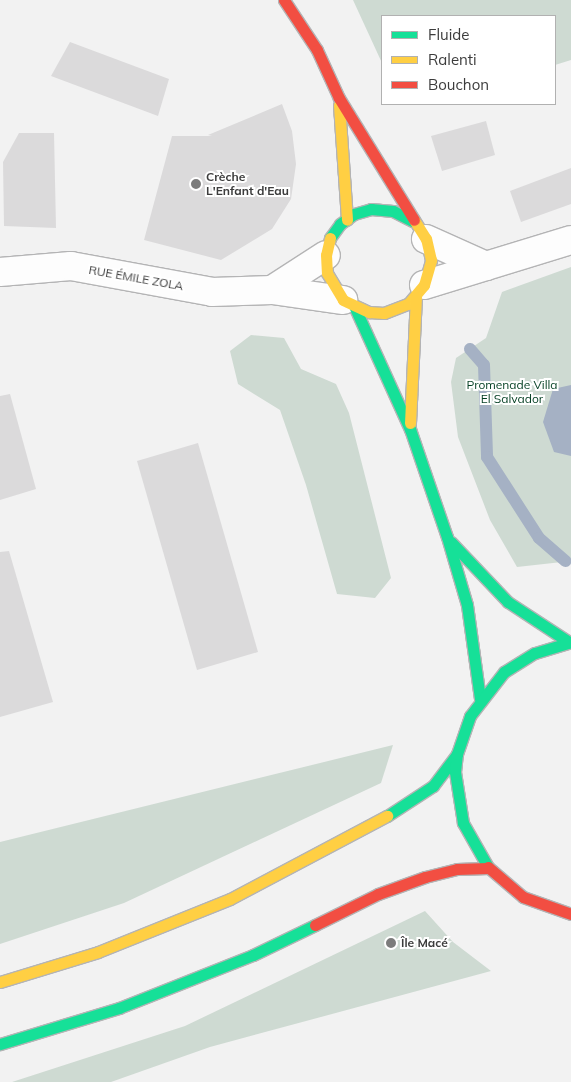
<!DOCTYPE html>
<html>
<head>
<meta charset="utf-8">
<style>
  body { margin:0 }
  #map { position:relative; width:571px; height:1082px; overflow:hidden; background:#f2f2f2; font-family:Mulish,sans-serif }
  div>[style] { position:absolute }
  .green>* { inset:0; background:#cedad2 }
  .water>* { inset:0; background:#a5b1c4 }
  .stream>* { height:12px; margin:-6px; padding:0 6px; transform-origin:6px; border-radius:6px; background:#a5b1c4 }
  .building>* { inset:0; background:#dbdadb }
  .roads { filter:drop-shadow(1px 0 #b4b4b5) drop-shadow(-1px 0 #b4b4b5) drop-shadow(0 1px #b4b4b5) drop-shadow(0 -1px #b4b4b5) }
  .street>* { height:28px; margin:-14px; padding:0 14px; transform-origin:14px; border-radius:14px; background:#fdfdfd }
  .fast>* { height:11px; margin:-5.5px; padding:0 5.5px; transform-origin:5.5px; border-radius:5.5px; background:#16e098 }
  .slow>* { height:11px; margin:-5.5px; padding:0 5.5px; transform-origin:5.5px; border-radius:5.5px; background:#ffcf43 }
  .jam>* { height:11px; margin:-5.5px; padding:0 5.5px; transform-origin:5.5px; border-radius:5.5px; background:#f24e42 }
  .dots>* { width:14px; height:14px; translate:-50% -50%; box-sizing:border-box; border:2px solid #fff; border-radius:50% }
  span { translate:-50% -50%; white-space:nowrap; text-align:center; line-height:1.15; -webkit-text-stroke:4px #fff; paint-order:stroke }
  .poi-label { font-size:12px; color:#3c3c3c; font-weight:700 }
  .left { translate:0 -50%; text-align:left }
  .street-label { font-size:12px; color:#3c3c3c }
  .park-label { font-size:12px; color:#013d20 }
  .legend { position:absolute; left:381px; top:15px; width:175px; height:90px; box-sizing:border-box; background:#fff; border:1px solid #b1b1b1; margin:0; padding:6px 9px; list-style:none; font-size:15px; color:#3c3c3c }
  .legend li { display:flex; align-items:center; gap:10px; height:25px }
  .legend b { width:25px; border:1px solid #b1b1b1 }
</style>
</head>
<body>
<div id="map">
  <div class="green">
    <div style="clip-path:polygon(353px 0,571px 0,571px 60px,555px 65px,555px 16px,382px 16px,382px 63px)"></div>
    <div style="clip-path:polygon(571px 267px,571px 561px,517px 567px,490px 520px,458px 437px,451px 382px,456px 358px,486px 338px,502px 292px)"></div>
    <div style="clip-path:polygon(251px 335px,284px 338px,301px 369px,336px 384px,349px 413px,391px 578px,375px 598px,337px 594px,306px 485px,280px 410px,238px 384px,230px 351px)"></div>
    <div style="clip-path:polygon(393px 745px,381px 783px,124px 903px,0 944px,0 842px)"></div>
    <div style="clip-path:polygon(425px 911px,453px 942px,491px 971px,210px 1047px,111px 1082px,12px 1082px,185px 1026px)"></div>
  </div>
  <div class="water">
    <div style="clip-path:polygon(571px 385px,571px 456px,554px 452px,543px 422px,553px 389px)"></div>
  </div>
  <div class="stream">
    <div style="left:470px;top:349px;width:21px;rotate:49deg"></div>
    <div style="left:484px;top:365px;width:92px;rotate:88.1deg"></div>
    <div style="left:487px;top:457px;width:96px;rotate:57.3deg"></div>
    <div style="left:539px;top:538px;width:35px;rotate:41deg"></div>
  </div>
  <div class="building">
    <div style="clip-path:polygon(70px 42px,169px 79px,158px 116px,51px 76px)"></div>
    <div style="clip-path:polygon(282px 104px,292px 131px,296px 164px,291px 199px,272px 229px,221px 260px,144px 240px,172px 136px,212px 136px,208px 135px)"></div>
    <div style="clip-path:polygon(486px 121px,495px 155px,442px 171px,431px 136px)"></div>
    <div style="clip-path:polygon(19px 133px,54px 133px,56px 228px,4px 226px,3px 162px)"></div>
    <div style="clip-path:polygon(571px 168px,571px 204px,521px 222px,510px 191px)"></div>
    <div style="clip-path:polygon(10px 394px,36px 489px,0 500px,0 396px)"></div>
    <div style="clip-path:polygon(198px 443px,258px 652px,197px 670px,137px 461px)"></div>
    <div style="clip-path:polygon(9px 551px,53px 702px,0 717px,0 552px)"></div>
  </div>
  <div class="roads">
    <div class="street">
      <div style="left:426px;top:239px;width:66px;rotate:24.2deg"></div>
      <div style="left:0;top:272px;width:71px;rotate:-4.8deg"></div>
      <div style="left:71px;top:266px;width:143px;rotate:10.4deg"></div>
      <div style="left:212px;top:292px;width:60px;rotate:-1.9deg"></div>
      <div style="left:272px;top:290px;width:72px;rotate:8deg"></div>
      <div style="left:424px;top:285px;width:154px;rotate:-17deg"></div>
      <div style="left:272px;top:290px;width:64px;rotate:-32.9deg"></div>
    </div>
    <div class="fast">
      <div style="left:330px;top:238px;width:17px;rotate:-54deg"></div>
      <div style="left:340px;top:224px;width:17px;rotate:-36deg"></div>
      <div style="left:354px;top:214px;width:18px;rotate:-16deg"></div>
      <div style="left:371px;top:209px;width:22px;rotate:5deg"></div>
      <div style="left:393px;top:211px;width:22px;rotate:27deg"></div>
      <div style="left:355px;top:308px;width:133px;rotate:65.6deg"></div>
      <div style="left:410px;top:429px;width:114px;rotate:71.1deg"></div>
      <div style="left:447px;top:537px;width:71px;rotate:73.6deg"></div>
      <div style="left:467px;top:605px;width:95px;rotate:82.1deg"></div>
      <div style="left:451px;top:542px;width:83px;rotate:46.5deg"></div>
      <div style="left:508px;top:602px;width:73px;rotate:33.3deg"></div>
      <div style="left:387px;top:816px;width:55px;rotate:-33.1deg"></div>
      <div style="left:433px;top:786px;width:40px;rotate:-53deg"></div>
      <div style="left:488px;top:867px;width:51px;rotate:-119.6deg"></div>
      <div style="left:463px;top:823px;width:52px;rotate:-98.9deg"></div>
      <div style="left:455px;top:772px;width:18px;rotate:-84deg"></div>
      <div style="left:457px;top:754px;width:40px;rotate:-71.1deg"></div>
      <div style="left:470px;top:716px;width:56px;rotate:-52.3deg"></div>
      <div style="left:504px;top:672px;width:36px;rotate:-32deg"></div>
      <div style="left:535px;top:653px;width:38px;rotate:-17deg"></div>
      <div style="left:0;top:1044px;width:124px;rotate:-16.8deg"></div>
      <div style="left:119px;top:1008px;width:144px;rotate:-21.6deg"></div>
      <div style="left:253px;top:955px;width:69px;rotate:-25.8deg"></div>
    </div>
    <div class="slow">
      <div style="left:339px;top:105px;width:115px;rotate:86deg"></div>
      <div style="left:330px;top:238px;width:17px;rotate:103deg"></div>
      <div style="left:326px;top:255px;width:18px;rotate:87deg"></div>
      <div style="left:327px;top:273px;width:31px;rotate:59deg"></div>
      <div style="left:343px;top:300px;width:29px;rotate:25deg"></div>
      <div style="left:369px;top:312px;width:15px;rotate:4deg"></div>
      <div style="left:384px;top:313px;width:26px;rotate:-21deg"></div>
      <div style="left:408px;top:304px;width:25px;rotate:-50deg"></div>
      <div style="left:424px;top:285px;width:26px;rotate:-74deg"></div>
      <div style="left:431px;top:260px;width:22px;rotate:-103deg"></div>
      <div style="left:426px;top:239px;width:22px;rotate:-122deg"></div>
      <div style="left:410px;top:423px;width:128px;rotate:-87.3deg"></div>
      <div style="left:0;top:982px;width:102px;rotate:-17deg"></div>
      <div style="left:98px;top:952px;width:142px;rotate:-21.9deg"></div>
      <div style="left:230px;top:899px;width:178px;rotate:-27.9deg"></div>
    </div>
    <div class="jam">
      <div style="left:284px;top:0;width:60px;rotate:56.6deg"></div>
      <div style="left:317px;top:50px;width:53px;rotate:65.4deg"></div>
      <div style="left:339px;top:98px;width:143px;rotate:58.4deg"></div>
      <div style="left:488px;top:867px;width:46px;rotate:40.6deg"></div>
      <div style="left:523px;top:897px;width:51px;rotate:19.5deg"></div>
      <div style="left:315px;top:925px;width:70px;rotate:-26.2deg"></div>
      <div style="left:378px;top:894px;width:50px;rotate:-19.9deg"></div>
      <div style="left:425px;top:877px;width:33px;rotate:-14deg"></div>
      <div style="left:457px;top:869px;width:31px;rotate:-2deg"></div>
    </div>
  </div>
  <div class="dots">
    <div style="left:196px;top:184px;background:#7c7c7c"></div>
    <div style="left:391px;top:943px;background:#7c7c7c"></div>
  </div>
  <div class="poi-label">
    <span class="left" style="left:206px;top:184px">Crèche<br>L'Enfant d'Eau</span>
    <span class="left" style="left:401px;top:943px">Île Macé</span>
  </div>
  <div class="street-label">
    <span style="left:136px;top:278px;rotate:10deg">RUE ÉMILE ZOLA</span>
  </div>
  <div class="park-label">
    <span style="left:512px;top:392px">Promenade Villa<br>El Salvador</span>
  </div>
  <ul class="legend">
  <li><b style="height:6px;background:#16e098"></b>Fluide</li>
  <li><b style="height:6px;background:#ffcf43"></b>Ralenti</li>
  <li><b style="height:6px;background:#f24e42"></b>Bouchon</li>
  </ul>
</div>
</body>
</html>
